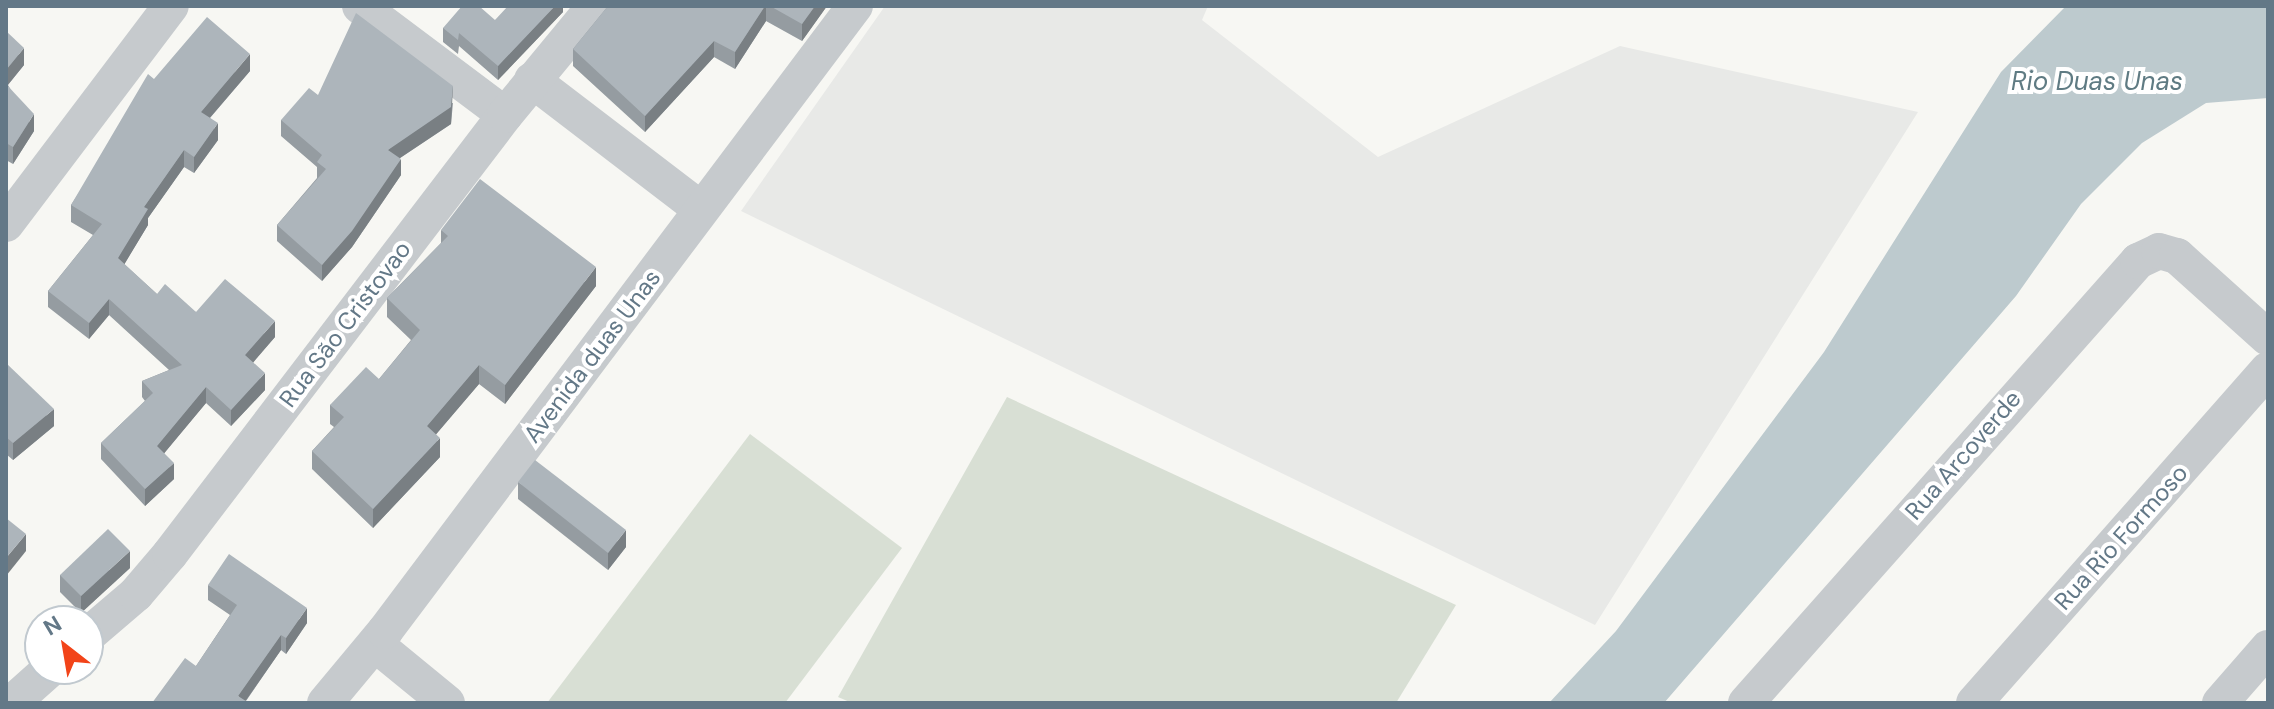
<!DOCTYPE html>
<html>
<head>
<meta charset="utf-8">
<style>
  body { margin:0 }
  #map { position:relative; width:2274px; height:709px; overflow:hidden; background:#f7f7f3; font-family:"DM Sans",sans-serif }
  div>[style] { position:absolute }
  .built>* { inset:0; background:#e8e9e7 }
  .green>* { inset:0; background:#d8dfd4 }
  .water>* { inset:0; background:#bdcace }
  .minor>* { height:36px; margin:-18px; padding:0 18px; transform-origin:18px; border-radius:18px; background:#c6cacd }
  .wall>* { inset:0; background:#959ca1 }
  .shaded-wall>* { inset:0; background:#797f83 }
  .building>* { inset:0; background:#adb5bb }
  span { translate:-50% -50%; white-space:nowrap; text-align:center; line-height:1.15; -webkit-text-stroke:8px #fff; paint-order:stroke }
  .street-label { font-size:24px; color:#637887 }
  .water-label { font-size:26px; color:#5f7b83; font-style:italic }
  .frame { position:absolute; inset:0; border:8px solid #637887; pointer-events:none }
  .north { position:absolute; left:24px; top:605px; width:80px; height:80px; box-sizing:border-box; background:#fff; border:2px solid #c1c9cf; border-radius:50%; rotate:329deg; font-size:22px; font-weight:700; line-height:32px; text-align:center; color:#637887 }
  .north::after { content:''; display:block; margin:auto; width:28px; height:36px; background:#f24419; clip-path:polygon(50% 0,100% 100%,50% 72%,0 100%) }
</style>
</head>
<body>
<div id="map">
  <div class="built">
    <div style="clip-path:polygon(885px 6px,1208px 6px,1202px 20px,1378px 157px,1620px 46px,1918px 112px,1595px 625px,741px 211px)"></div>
  </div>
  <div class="green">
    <div style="clip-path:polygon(1007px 397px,1456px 605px,1396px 703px,852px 703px,838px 697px)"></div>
    <div style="clip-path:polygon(750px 434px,902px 548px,785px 703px,547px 703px)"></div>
  </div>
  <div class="water">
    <div style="clip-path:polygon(2066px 6px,2268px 6px,2268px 98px,2206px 103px,2142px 143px,2081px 204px,2016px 296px,1664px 703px,1549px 703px,1616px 631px,1824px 352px,2001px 72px)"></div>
  </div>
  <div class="minor">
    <div style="left:360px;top:6px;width:181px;rotate:36.9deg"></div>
    <div style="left:532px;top:80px;width:213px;rotate:37.4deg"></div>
    <div style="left:6px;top:224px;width:273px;rotate:-52.9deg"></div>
    <div style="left:88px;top:635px;width:63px;rotate:-40.5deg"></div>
    <div style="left:136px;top:594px;width:52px;rotate:-49.6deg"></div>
    <div style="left:170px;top:554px;width:552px;rotate:-52.65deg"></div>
    <div style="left:505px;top:115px;width:141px;rotate:-50.5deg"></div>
    <div style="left:375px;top:644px;width:93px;rotate:39.3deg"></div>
    <div style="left:12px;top:703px;width:51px;rotate:-41.8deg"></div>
    <div style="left:325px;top:703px;width:94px;rotate:-50.2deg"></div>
    <div style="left:385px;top:631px;width:782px;rotate:-53.06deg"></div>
    <div style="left:1746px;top:703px;width:591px;rotate:-48.43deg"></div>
    <div style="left:2138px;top:261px;width:23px;rotate:-25deg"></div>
    <div style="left:2159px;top:251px;width:19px;rotate:16deg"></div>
    <div style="left:2177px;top:256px;width:122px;rotate:42deg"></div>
    <div style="left:1974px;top:703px;width:444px;rotate:-48.6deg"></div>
    <div style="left:2220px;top:703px;width:73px;rotate:-48.9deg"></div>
  </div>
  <div class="wall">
    <div style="clip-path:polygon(563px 6px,563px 12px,498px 80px,459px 46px,458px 54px,443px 42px,443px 28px,495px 20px)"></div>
    <div style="clip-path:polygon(608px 6px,827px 6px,802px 41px,766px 21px,735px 69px,714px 57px,645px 132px,573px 66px,573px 49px)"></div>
    <div style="clip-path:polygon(6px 31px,24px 65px,8px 85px,34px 131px,13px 164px,6px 160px)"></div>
    <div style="clip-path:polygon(250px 71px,210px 118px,218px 140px,194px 173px,184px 167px,148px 218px,148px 225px,124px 264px,157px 294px,196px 312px,275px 337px,253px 362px,265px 390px,231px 426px,206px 403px,164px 453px,174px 479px,145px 506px,101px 459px,101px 443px,145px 401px,142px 397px,142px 381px,169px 370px,109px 315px,89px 339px,48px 307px,48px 291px,93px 235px,71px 222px,71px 205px,154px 79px)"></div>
    <div style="clip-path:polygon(453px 103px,451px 124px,400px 158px,401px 175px,352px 247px,322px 281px,277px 241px,277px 225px,317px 178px,317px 167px,281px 136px,281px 120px)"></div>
    <div style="clip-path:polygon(441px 230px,596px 286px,505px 404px,479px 384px,436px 434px,440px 457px,373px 528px,312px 469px,312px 451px,334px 427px,330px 424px,330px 405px,379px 379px,411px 340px,387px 317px,387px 298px,441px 243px)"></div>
    <div style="clip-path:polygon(6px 363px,54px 426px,13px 460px,6px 454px)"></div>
    <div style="clip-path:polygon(518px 482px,626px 547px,608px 570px,518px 499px)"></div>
    <div style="clip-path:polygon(130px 568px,81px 613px,60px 592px,60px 575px)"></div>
    <div style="clip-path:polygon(208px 585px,307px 623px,286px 654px,281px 650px,246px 701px,196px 666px,230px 615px,208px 600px)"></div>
  </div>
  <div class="shaded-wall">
    <div style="clip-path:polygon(555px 6px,563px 6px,563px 12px,498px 80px,498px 66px)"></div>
    <div style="clip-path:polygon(765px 6px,766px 6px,766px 21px,735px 69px,735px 52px)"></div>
    <div style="clip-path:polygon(815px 6px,827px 6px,802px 41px,802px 24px)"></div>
    <div style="clip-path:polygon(714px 41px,714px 57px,645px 132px,645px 116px)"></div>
    <div style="clip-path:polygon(24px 48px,24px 65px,6px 87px,6px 70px)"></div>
    <div style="clip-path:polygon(250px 54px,250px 71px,201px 128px,201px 112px)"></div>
    <div style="clip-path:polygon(453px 86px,451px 124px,388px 166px,388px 150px)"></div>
    <div style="clip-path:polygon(34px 114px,34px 131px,13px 164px,13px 147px)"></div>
    <div style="clip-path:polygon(218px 123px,218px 140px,194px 173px,194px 157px)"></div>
    <div style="clip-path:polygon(184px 150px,184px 167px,148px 218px,148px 225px,118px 275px,118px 258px,144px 207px)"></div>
    <div style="clip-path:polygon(401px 159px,401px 175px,352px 247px,322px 281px,322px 265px)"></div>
    <div style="clip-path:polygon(596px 267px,596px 286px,505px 404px,505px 385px)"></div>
    <div style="clip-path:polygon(109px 299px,109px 315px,89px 339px,89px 323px)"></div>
    <div style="clip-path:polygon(275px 321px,275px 337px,245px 372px,245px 355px)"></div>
    <div style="clip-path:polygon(479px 365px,479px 384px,427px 445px,427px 426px)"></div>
    <div style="clip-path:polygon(265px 373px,265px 390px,231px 426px,231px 410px)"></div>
    <div style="clip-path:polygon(206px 387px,206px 403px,157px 462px,157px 446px)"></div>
    <div style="clip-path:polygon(54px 409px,54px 426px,13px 460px,13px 443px)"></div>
    <div style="clip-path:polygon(440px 438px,440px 457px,373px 528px,373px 509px)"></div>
    <div style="clip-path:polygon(174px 463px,174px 479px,145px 506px,145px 489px)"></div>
    <div style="clip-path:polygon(626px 530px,626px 547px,608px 570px,608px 553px)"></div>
    <div style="clip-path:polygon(26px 534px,26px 551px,6px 576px,6px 558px)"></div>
    <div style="clip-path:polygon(130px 551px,130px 568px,81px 613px,81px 596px)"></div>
    <div style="clip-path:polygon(307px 608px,307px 623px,286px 654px,286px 638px)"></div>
    <div style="clip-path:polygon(281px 635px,281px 650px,244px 703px,238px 696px)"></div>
  </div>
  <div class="building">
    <div style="clip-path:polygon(462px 6px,479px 6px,495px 20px,508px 6px,555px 6px,498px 66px,459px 33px,458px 40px,443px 28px)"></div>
    <div style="clip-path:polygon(608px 6px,765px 6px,735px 52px,714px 41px,645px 116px,573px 49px)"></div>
    <div style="clip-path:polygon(770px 6px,815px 6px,802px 24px)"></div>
    <div style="clip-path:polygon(356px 13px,453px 86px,451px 107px,388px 150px,401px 159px,352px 231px,322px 265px,277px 225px,326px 169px,317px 162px,322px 155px,281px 120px,309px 88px,318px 95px)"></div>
    <div style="clip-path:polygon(207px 17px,250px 54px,201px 112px,218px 123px,194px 157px,184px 150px,144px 207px,148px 209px,118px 258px,157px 294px,165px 284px,196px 312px,225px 279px,275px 321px,245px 355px,265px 373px,231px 410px,206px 387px,157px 446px,174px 463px,145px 489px,101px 443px,153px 393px,142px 381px,182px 365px,109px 299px,89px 323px,48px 291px,102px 224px,71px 205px,148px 74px,154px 79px)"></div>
    <div style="clip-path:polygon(6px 31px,24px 48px,6px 70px)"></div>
    <div style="clip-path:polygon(6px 84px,34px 114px,13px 147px,6px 143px)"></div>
    <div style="clip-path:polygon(480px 179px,596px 267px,505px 385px,479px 365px,427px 426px,440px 438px,373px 509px,312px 451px,344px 417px,330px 405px,366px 367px,379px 379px,420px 330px,387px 298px,448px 236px,441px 230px)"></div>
    <div style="clip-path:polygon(6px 363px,54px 409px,13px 443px,6px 437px)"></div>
    <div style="clip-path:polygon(535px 460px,626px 530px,608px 553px,518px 482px)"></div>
    <div style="clip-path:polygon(6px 518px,26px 534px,6px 558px)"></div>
    <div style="clip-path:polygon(108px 529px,130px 551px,81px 596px,60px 575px)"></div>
    <div style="clip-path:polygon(229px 554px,307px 608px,286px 638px,281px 635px,238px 696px,249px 703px,152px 703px,185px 658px,196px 666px,237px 605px,208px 585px)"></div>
  </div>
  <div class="street-label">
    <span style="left:345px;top:324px;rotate:-53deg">Rua São Cristovao</span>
    <span style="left:592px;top:356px;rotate:-53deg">Avenida duas Unas</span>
    <span style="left:1963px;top:455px;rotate:-49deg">Rua Arcoverde</span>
    <span style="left:2121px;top:537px;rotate:-48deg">Rua Rio Formoso</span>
  </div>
  <div class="water-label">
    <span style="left:2097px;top:82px">Rio Duas Unas</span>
  </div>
  <div class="frame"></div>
  <div class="north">N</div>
</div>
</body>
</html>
